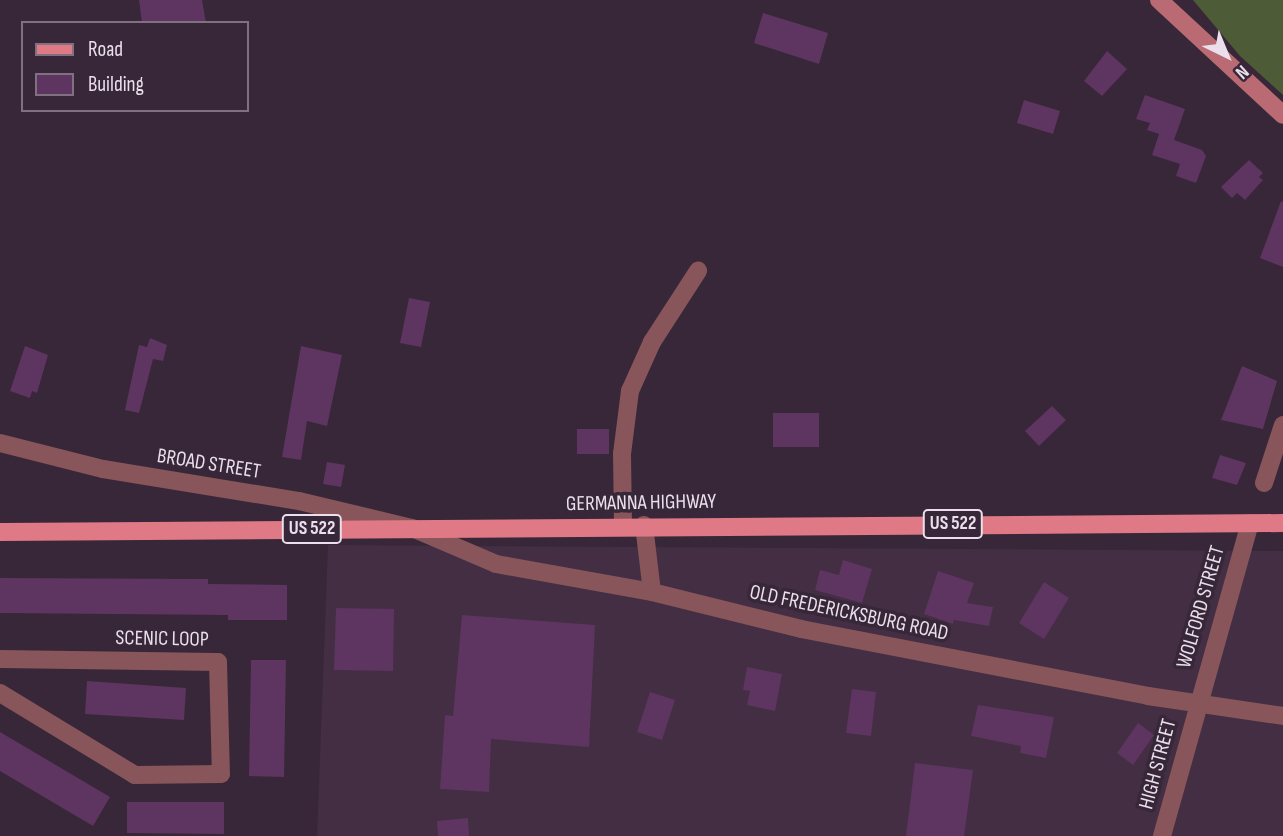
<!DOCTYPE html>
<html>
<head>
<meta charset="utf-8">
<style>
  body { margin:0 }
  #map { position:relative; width:1283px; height:836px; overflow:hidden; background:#372738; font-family:"Sofia Sans Condensed",sans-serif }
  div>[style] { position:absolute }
  .built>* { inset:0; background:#432e44 }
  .green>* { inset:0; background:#4d5c36 }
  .building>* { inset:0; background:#5e3460 }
  .street>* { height:18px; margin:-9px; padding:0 9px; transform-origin:9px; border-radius:9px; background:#87555a }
  .secondary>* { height:18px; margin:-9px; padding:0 9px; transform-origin:9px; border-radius:9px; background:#b96a72 }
  .primary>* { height:18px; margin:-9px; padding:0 9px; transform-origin:9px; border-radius:9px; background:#df7985 }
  span { translate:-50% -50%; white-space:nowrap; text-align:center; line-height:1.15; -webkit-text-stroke:7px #372738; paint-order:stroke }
  .shield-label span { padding:2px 5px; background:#372738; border:2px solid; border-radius:5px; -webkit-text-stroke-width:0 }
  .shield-label { font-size:19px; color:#eadfea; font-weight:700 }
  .street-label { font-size:21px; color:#eadfea }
  .legend { position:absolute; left:21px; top:21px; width:228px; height:91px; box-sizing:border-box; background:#372738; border:2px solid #7f717f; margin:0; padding:9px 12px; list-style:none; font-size:21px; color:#eadfea }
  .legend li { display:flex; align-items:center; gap:14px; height:35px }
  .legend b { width:35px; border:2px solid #7f717f }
  .north { position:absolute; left:1192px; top:21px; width:70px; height:70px; -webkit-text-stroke:5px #372738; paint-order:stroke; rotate:137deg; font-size:19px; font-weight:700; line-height:28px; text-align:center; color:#eadfea }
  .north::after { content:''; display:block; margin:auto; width:24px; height:32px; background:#eadfea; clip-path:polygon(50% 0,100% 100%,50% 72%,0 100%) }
</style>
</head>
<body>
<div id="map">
  <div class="built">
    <div style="clip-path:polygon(328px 545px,1283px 551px,1283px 836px,317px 836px)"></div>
  </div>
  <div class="green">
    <div style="clip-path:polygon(1193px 0,1283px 0,1283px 95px,1240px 56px)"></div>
  </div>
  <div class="building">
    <div style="clip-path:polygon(139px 0,202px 0,206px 23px,142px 23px)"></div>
    <div style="clip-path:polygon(763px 13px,828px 33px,819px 64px,754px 43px)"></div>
    <div style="clip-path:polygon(1107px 51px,1127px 69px,1102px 96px,1084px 81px)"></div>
    <div style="clip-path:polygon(1145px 95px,1185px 109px,1174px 140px,1202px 150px,1206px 156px,1196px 183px,1176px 176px,1180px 164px,1152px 155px,1159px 134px,1147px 130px,1150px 123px,1136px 119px)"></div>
    <div style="clip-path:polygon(1024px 100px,1060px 111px,1053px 134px,1017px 123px)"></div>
    <div style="clip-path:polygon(1249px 160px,1263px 173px,1259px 177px,1263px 180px,1245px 200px,1237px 193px,1232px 198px,1221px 187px)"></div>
    <div style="clip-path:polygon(1281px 201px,1283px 202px,1283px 267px,1260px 258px)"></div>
    <div style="clip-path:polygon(409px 298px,430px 302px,421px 347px,400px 343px)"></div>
    <div style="clip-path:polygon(150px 338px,167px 345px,163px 361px,153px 359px,139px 413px,125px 410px,139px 345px,147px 347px)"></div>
    <div style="clip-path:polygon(25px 346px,48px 355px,37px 393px,32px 391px,30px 398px,10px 391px)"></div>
    <div style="clip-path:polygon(301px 346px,342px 355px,327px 426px,307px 421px,301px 460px,282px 457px)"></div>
    <div style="clip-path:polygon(1242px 366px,1277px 381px,1263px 429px,1221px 420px)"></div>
    <div style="clip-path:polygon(1052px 406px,1066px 420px,1039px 446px,1025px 431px)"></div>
    <div style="clip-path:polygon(773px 413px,819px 413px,819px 447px,773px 447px)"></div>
    <div style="clip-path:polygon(577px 429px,609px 429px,609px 454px,577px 454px)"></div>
    <div style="clip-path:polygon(1220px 455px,1246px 463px,1237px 485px,1212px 478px)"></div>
    <div style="clip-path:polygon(327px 462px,345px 465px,341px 487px,323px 484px)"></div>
    <div style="clip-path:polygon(843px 560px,872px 569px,862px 603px,815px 590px,820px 570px,839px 575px)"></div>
    <div style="clip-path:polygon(938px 571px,974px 583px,967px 603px,993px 607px,989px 626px,954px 620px,953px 624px,924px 614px)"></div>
    <div style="clip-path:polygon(0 578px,208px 579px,208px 584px,287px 585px,287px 620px,228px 620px,228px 615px,0 613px)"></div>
    <div style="clip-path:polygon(1044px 582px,1069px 598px,1044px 639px,1019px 623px)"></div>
    <div style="clip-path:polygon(336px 608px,394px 609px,393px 671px,334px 670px)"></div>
    <div style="clip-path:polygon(462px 615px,595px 625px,589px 747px,491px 739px,489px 792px,440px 789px,445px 715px,453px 716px)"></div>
    <div style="clip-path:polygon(251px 660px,286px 660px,284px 777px,249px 776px)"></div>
    <div style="clip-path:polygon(747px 667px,782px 674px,775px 711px,747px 705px,750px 691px,743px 690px)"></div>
    <div style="clip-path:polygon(87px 681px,186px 688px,184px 720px,85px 714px)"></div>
    <div style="clip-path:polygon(852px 689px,876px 692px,871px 736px,846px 733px)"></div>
    <div style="clip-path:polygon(650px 692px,675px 700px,662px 740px,637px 732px)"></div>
    <div style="clip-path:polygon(978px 705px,1054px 717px,1046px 758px,1020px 753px,1021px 746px,971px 736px)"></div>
    <div style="clip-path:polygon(1138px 723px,1154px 735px,1133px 765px,1117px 753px)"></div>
    <div style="clip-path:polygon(0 732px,110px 797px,93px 826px,0 771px)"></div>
    <div style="clip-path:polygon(915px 763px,973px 770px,964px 836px,906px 836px)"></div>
    <div style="clip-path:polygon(127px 802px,224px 802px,224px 834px,127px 833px)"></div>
    <div style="clip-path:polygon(468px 818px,469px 836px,438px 836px,437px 821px)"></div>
  </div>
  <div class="street">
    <div style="left:0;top:443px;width:106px;rotate:14.2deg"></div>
    <div style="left:103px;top:469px;width:199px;rotate:9.3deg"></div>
    <div style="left:299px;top:501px;width:116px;rotate:13.4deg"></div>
    <div style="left:412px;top:528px;width:91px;rotate:23.2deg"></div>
    <div style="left:496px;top:564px;width:158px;rotate:10.2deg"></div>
    <div style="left:652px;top:592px;width:154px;rotate:13.9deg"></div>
    <div style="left:801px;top:629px;width:353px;rotate:10.9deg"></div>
    <div style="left:1148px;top:696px;width:136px;rotate:8.4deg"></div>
    <div style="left:1264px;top:483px;width:61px;rotate:-71.9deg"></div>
    <div style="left:623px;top:525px;width:71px;rotate:-90.8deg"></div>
    <div style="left:622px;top:454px;width:64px;rotate:-82.8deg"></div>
    <div style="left:630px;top:391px;width:54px;rotate:-65.8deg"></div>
    <div style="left:652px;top:342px;width:85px;rotate:-57.1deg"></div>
    <div style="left:644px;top:525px;width:67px;rotate:83.2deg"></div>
    <div style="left:0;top:659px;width:218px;rotate:0.8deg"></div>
    <div style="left:218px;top:662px;width:112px;rotate:88.5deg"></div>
    <div style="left:221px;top:774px;width:86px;rotate:179.3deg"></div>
    <div style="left:135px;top:775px;width:158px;rotate:-148.7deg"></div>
    <div style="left:1162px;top:836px;width:325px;rotate:-74.3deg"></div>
  </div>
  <div class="secondary">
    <div style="left:1159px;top:0;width:169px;rotate:42.8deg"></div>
  </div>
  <div class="primary">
    <div style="left:0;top:532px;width:1283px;rotate:-0.4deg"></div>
  </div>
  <div class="shield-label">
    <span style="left:953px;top:524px">US 522</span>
    <span style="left:312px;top:529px">US 522</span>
  </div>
  <div class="street-label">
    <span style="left:209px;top:464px;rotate:9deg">BROAD STREET</span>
    <span style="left:641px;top:503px;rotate:-1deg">GERMANNA HIGHWAY</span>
    <span style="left:1201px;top:607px;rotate:-74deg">WOLFORD STREET</span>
    <span style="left:849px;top:613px;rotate:12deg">OLD FREDERICKSBURG ROAD</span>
    <span style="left:162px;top:639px;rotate:1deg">SCENIC LOOP</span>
    <span style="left:1158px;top:764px;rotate:-75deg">HIGH STREET</span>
  </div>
  <ul class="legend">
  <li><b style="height:9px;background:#df7985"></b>Road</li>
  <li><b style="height:19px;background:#5e3460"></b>Building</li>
  </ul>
  <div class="north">N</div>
</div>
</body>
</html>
